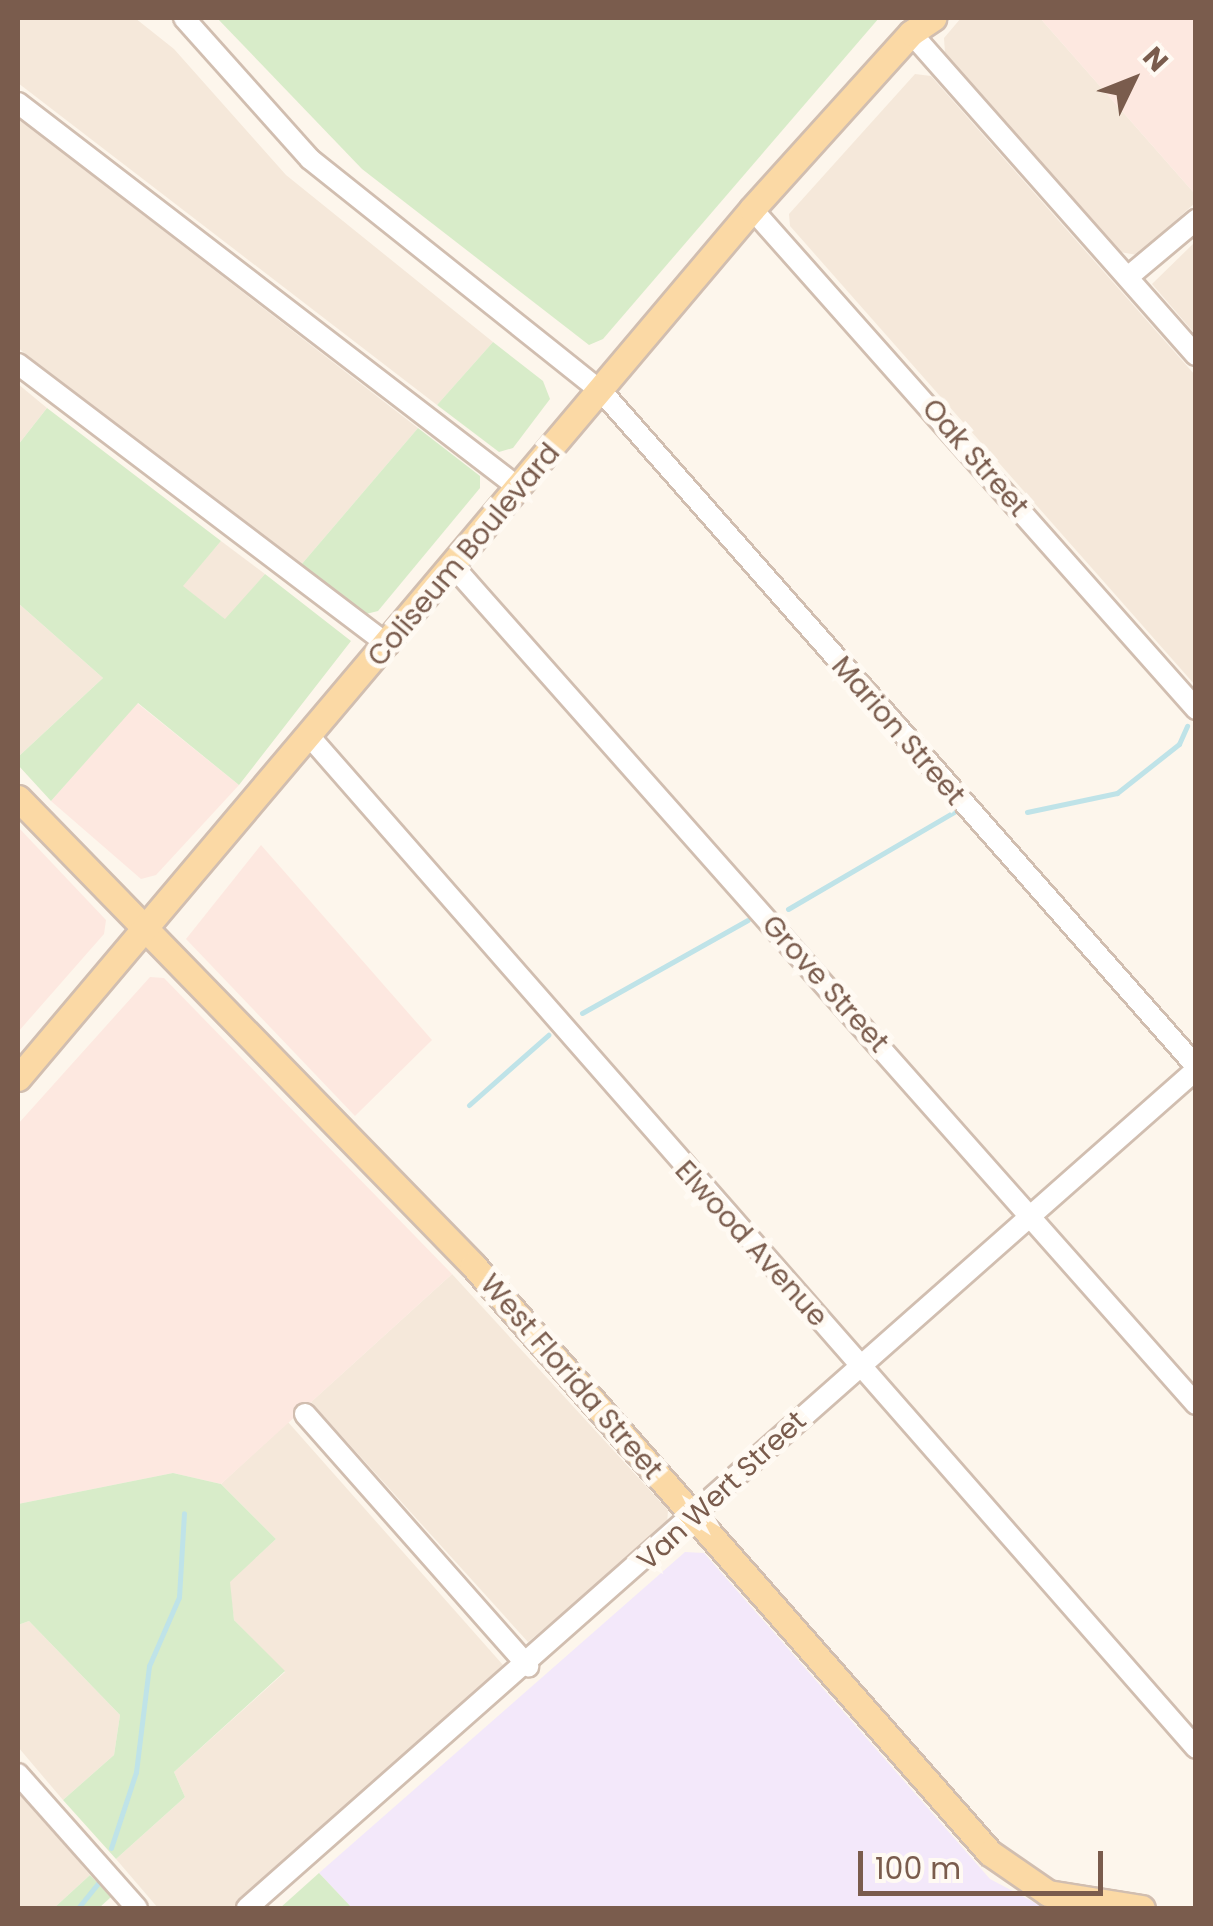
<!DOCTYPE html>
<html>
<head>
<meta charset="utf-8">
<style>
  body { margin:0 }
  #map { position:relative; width:1213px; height:1926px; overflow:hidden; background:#fdf6ec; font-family:Poppins,sans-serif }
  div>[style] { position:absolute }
  .residential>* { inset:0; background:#f5e8da }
  .commercial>* { inset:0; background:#fde8e0 }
  .education>* { inset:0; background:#f3e8fa }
  .green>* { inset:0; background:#d8ecc9 }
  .stream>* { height:5px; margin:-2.5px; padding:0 2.5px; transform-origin:2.5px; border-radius:2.5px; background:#bfe3e8 }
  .roads { filter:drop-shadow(2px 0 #d1beb0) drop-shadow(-2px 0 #d1beb0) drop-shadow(0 2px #d1beb0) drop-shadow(0 -2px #d1beb0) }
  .minor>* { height:20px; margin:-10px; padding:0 10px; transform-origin:10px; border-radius:10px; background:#fff }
  .major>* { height:25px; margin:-12.5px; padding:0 12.5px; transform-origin:12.5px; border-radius:12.5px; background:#fbd9a5 }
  span { translate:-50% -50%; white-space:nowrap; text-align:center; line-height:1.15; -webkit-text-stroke:10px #fffaf3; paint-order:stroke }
  .street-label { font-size:28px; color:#7a5c4d }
  .frame { position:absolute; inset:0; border:20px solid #7a5c4d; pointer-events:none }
  .north { position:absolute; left:1083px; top:30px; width:100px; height:100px; -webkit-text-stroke:8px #fffaf3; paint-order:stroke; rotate:47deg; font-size:28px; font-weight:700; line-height:40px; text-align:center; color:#7a5c4d }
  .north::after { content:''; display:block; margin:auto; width:35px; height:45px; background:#7a5c4d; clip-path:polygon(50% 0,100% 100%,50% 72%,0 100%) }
  .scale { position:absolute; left:858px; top:1851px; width:245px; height:45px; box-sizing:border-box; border:5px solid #7a5c4d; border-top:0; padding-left:12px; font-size:30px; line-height:35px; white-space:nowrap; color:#7a5c4d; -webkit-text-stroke:8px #fffaf3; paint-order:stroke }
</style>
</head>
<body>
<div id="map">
  <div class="residential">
    <div style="clip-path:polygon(18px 18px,135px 18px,174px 49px,286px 175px,493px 342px,437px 405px,18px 83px)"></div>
    <div style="clip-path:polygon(961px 18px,1040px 18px,1195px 194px,1195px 203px,1137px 255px,1120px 252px,945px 53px,944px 38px)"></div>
    <div style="clip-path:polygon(915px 74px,931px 76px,1195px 375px,1195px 685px,790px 226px,789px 214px)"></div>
    <div style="clip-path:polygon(18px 118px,418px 428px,301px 565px,18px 348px)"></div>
    <div style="clip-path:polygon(1195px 242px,1195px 334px,1152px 284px)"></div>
    <div style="clip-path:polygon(18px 384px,47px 408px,18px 445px)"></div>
    <div style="clip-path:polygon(221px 541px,265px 574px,226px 620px,182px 586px)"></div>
    <div style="clip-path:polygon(18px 603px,103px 678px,18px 757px)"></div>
    <div style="clip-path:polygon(452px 1274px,668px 1510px,667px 1526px,528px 1642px,311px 1402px)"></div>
    <div style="clip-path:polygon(288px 1422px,503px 1665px,233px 1908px,158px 1908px,116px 1859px,185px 1797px,174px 1772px,285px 1672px,234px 1620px,229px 1582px,276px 1539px,221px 1484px)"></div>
    <div style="clip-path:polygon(29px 1621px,120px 1715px,114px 1755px,63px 1800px,18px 1747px,18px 1625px)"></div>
    <div style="clip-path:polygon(18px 1789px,90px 1875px,54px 1908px,18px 1908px)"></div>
  </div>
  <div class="commercial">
    <div style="clip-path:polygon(1040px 18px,1195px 18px,1195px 194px)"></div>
    <div style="clip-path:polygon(137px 703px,239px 785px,156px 875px,141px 879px,51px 801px)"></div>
    <div style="clip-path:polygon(18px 827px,106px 920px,104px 934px,18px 1032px)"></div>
    <div style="clip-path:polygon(261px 845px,432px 1040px,355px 1116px,186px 939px)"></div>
    <div style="clip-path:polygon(150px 977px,164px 978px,452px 1274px,221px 1484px,173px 1473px,18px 1504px,18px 1124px)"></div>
  </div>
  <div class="education">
    <div style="clip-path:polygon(685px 1552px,704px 1553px,990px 1879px,1045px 1908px,352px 1908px,319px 1873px)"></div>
  </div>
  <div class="green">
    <div style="clip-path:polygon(217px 18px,879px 18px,603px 339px,589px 345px,362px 169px)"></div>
    <div style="clip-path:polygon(493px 342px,543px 381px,550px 399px,513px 448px,499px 452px,437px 405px)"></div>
    <div style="clip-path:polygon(47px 408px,221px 541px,183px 586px,225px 619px,265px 574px,351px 641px,239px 785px,138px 703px,51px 801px,18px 765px,18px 757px,103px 678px,18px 603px,18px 445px)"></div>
    <div style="clip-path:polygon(418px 428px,480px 476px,480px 488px,378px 611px,366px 614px,301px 565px)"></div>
    <div style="clip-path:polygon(173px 1473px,221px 1484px,276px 1539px,230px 1582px,234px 1620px,285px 1671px,174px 1772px,185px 1797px,116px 1859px,63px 1800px,114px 1755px,120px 1715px,29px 1621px,18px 1625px,18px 1504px)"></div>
    <div style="clip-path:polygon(319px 1873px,352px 1908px,280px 1908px)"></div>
    <div style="clip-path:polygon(90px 1875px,111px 1897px,99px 1908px,54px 1908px)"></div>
  </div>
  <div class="stream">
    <div style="left:1027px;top:812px;width:92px;rotate:-11.9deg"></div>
    <div style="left:1117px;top:793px;width:79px;rotate:-38.3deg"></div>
    <div style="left:1179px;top:744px;width:20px;rotate:-66deg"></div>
    <div style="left:788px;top:909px;width:194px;rotate:-30.3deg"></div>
    <div style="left:582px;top:1013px;width:190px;rotate:-29.3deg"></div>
    <div style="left:469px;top:1105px;width:106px;rotate:-41.5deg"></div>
    <div style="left:111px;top:1848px;width:80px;rotate:-71.8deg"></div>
    <div style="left:136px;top:1772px;width:107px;rotate:-83deg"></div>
    <div style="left:149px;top:1666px;width:75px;rotate:-66.5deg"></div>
    <div style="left:179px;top:1597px;width:84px;rotate:-86.6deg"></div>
    <div style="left:78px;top:1908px;width:32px;rotate:-51deg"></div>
  </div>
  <div class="roads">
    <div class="minor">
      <div style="left:184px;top:18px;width:189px;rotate:48.2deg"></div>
      <div style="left:310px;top:159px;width:375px;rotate:38.6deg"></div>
      <div style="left:603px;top:393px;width:897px;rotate:48.62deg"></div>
      <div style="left:911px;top:33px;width:430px;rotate:48.5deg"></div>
      <div style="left:18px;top:103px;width:632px;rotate:37.54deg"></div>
      <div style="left:752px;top:209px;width:669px;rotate:48.39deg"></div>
      <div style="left:1128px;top:277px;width:89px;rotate:-40deg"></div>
      <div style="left:18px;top:364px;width:465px;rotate:37.2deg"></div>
      <div style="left:453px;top:566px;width:1120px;rotate:48.44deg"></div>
      <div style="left:310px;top:737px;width:1344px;rotate:48.77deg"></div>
      <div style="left:305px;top:1414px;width:337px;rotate:48.5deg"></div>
      <div style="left:18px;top:1774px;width:179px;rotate:48.4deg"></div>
      <div style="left:247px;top:1908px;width:1266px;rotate:-41.45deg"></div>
    </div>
    <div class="major">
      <div style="left:18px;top:798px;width:652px;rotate:45.75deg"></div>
      <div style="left:473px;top:1265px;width:783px;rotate:48.68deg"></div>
      <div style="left:990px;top:1853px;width:70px;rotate:34.6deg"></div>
      <div style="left:1048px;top:1893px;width:95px;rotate:9.1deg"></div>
      <div style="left:18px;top:1078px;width:1138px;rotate:-49.81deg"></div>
      <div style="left:752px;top:209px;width:237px;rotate:-47.9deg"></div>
      <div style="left:911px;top:33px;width:27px;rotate:-34deg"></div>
    </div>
  </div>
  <div class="street-label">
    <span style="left:975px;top:458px;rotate:49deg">Oak Street</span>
    <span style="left:464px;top:555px;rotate:-50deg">Coliseum Boulevard</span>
    <span style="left:898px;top:731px;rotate:49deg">Marion Street</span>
    <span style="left:825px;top:984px;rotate:48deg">Grove Street</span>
    <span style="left:751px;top:1244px;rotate:48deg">Elwood Avenue</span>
    <span style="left:571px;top:1377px;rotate:49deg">West Florida Street</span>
    <span style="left:722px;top:1491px;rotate:-43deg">Van Wert Street</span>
  </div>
  <div class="frame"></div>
  <div class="north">N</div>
  <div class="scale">100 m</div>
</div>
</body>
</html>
